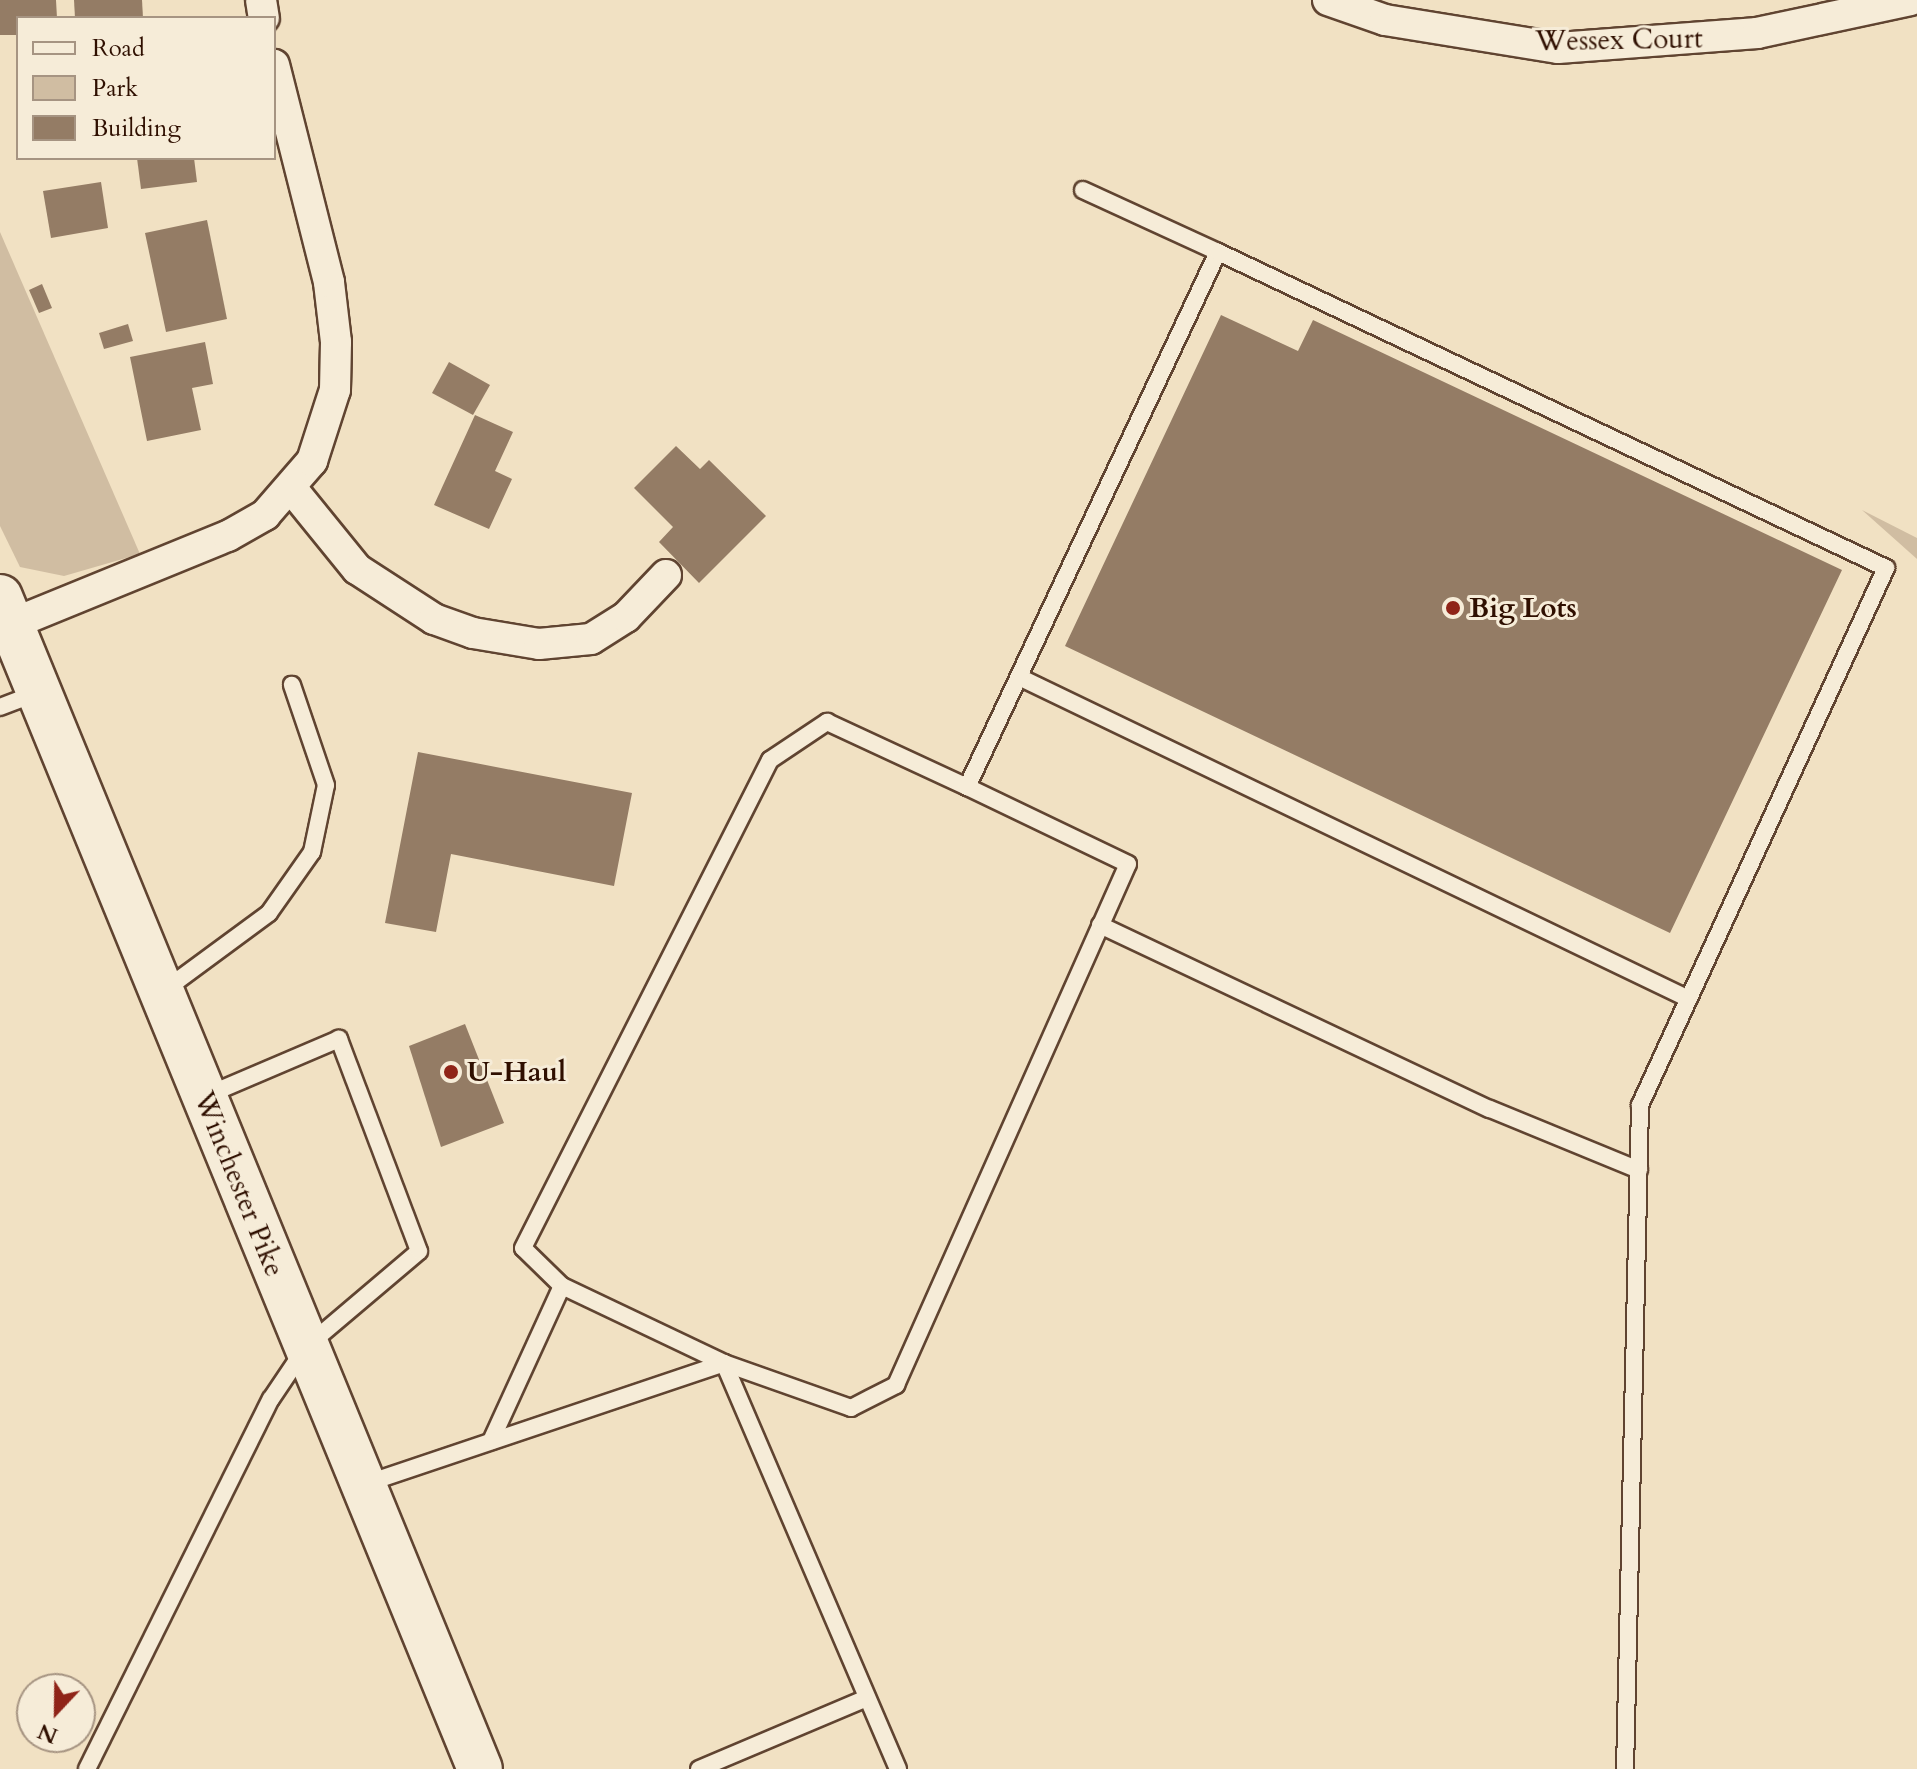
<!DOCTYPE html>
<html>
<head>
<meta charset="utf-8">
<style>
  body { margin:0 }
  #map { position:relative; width:1917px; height:1769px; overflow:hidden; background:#f1e1c3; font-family:Cardo,serif }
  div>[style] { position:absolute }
  .green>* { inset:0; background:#d0bda2 }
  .building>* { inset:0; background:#947c65 }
  .roads { filter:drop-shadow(2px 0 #604431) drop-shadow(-2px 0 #604431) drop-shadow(0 2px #604431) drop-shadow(0 -2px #604431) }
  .service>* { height:16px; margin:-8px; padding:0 8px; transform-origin:8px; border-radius:8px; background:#f6ecd8 }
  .minor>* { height:30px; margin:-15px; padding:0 15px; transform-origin:15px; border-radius:15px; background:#f6ecd8 }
  .secondary>* { height:44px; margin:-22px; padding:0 22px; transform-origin:22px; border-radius:22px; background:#f6ecd8 }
  .dots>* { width:22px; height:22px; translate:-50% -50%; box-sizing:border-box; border:4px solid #f6ecd8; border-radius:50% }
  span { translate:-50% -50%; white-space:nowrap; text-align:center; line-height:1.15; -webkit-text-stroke:6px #f6ecd8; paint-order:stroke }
  .street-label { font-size:28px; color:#2f0f00 }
  .poi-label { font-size:28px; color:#2f0f00; font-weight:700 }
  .left { translate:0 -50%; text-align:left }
  .legend { position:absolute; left:16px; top:16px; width:260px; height:144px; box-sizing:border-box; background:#f6ecd8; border:2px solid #a69482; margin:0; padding:10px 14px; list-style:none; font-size:24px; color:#2f0f00 }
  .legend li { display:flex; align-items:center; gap:16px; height:40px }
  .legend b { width:40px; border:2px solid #a69482 }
  .north { position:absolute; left:16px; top:1673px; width:80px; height:80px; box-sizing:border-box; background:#f6ecd8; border:2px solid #a69482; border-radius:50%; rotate:202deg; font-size:22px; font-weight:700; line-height:32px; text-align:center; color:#2f0f00 }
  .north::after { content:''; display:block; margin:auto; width:28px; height:36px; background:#8f2418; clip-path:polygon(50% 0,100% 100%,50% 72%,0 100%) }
</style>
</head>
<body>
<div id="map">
  <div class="green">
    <div style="clip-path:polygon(0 232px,140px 554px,64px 576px,20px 567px,0 526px)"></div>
    <div style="clip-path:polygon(1862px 510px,1917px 538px,1917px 559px)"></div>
  </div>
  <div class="building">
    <div style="clip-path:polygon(0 0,56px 0,57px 18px,18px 18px,18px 35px,0 35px)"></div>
    <div style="clip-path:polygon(74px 0,142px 0,143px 18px,75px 18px)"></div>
    <div style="clip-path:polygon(137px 158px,194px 158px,197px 182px,141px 189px)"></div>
    <div style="clip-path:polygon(101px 182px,108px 228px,51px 238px,43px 191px)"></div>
    <div style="clip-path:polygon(207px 220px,227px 319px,166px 332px,145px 233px)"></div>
    <div style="clip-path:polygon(42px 284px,52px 308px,39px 313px,29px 290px)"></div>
    <div style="clip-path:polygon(1221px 315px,1298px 351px,1313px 320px,1842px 570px,1670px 933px,1065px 646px)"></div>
    <div style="clip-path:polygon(128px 324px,133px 341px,104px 349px,99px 333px)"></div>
    <div style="clip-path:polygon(205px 342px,213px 384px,192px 388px,201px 430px,147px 441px,130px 357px)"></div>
    <div style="clip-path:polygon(449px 362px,490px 385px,473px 415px,432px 393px)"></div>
    <div style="clip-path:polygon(475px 415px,513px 432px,495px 471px,512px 479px,489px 529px,434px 505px)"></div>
    <div style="clip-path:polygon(676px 446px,700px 469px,709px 460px,766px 516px,699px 583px,659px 542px,673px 527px,634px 488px)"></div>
    <div style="clip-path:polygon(418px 752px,632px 793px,614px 886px,451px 854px,436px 932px,385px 923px)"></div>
    <div style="clip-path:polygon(465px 1024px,504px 1123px,441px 1147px,409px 1046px)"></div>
  </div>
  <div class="roads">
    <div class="service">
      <div style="left:1083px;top:190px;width:149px;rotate:24.7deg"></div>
      <div style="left:1019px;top:677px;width:743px;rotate:25.67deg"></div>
      <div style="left:0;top:707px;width:39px;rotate:-21deg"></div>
      <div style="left:1100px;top:925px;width:431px;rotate:25.3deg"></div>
      <div style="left:1490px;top:1109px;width:161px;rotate:22.3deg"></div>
      <div style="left:162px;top:992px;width:133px;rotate:-36.4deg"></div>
      <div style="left:269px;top:913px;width:75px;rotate:-54.8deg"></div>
      <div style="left:312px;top:852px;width:68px;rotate:-78.2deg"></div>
      <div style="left:326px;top:785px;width:106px;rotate:-108.8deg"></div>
      <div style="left:562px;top:1286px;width:54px;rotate:-135.7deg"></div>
      <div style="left:523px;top:1248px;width:547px;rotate:-63.15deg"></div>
      <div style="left:770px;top:760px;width:69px;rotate:-33.7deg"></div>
      <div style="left:827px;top:722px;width:154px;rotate:24.9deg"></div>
      <div style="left:491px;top:1441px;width:170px;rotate:-65.4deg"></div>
      <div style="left:562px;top:1286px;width:179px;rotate:25.4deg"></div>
      <div style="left:724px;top:1363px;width:442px;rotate:66.8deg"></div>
      <div style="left:365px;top:1484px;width:379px;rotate:-18.6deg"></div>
      <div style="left:724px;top:1363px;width:135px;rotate:19.5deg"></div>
      <div style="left:851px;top:1408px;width:51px;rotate:-27.1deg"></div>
      <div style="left:896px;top:1385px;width:570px;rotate:-66deg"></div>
      <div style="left:1128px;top:864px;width:178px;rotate:-154.4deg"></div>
      <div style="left:967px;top:787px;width:591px;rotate:-64.87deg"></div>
      <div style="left:1218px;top:252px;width:739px;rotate:25.32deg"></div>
      <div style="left:1886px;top:568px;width:591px;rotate:114.61deg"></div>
      <div style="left:1640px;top:1105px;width:664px;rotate:91.29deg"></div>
      <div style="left:87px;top:1769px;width:413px;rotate:-63.6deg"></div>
      <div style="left:271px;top:1399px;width:63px;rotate:-56.1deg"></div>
      <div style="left:306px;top:1347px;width:148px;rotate:-40.3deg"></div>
      <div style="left:419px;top:1251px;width:227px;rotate:-110.7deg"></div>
      <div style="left:339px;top:1039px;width:142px;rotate:156.9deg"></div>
      <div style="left:699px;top:1769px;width:180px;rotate:-22.9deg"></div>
    </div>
    <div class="minor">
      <div style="left:261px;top:0;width:18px;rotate:81deg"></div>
      <div style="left:1328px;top:0;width:60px;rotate:19.3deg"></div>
      <div style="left:1385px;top:20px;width:175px;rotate:9.2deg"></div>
      <div style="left:1558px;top:48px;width:200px;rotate:-4.3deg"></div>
      <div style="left:1757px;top:33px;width:157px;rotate:-12.1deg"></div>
      <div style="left:292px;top:489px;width:103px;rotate:50.9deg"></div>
      <div style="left:357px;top:569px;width:92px;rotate:33deg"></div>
      <div style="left:434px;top:619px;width:41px;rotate:19.7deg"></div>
      <div style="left:473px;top:633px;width:67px;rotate:9.5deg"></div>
      <div style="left:539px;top:644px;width:52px;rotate:-5.5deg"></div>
      <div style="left:591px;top:639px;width:41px;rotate:-32.2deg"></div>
      <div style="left:626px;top:617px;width:58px;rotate:-46.4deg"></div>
      <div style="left:12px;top:624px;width:233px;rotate:-22.2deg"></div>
      <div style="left:228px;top:536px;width:43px;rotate:-29.6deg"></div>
      <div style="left:265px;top:515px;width:72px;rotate:-49deg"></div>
      <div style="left:312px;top:461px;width:75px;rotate:-72.1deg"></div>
      <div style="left:335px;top:390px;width:48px;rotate:-88.8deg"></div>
      <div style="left:336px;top:342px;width:60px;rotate:-96.7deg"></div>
      <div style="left:329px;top:282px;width:224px;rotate:-104.2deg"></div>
    </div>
    <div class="secondary">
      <div style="left:0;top:597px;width:1266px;rotate:67.73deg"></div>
    </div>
  </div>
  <div class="dots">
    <div style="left:1453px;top:608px;background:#8f2418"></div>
    <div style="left:451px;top:1072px;background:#8f2418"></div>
  </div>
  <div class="street-label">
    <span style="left:1619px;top:40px;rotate:-1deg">Wessex Court</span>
    <span style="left:239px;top:1184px;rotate:68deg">Winchester Pike</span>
  </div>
  <div class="poi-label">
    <span class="left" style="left:1469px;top:608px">Big Lots</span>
    <span class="left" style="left:467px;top:1072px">U-Haul</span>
  </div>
  <ul class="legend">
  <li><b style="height:10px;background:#f6ecd8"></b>Road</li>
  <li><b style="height:22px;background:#d0bda2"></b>Park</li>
  <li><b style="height:22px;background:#947c65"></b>Building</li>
  </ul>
  <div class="north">N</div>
</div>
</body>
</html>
